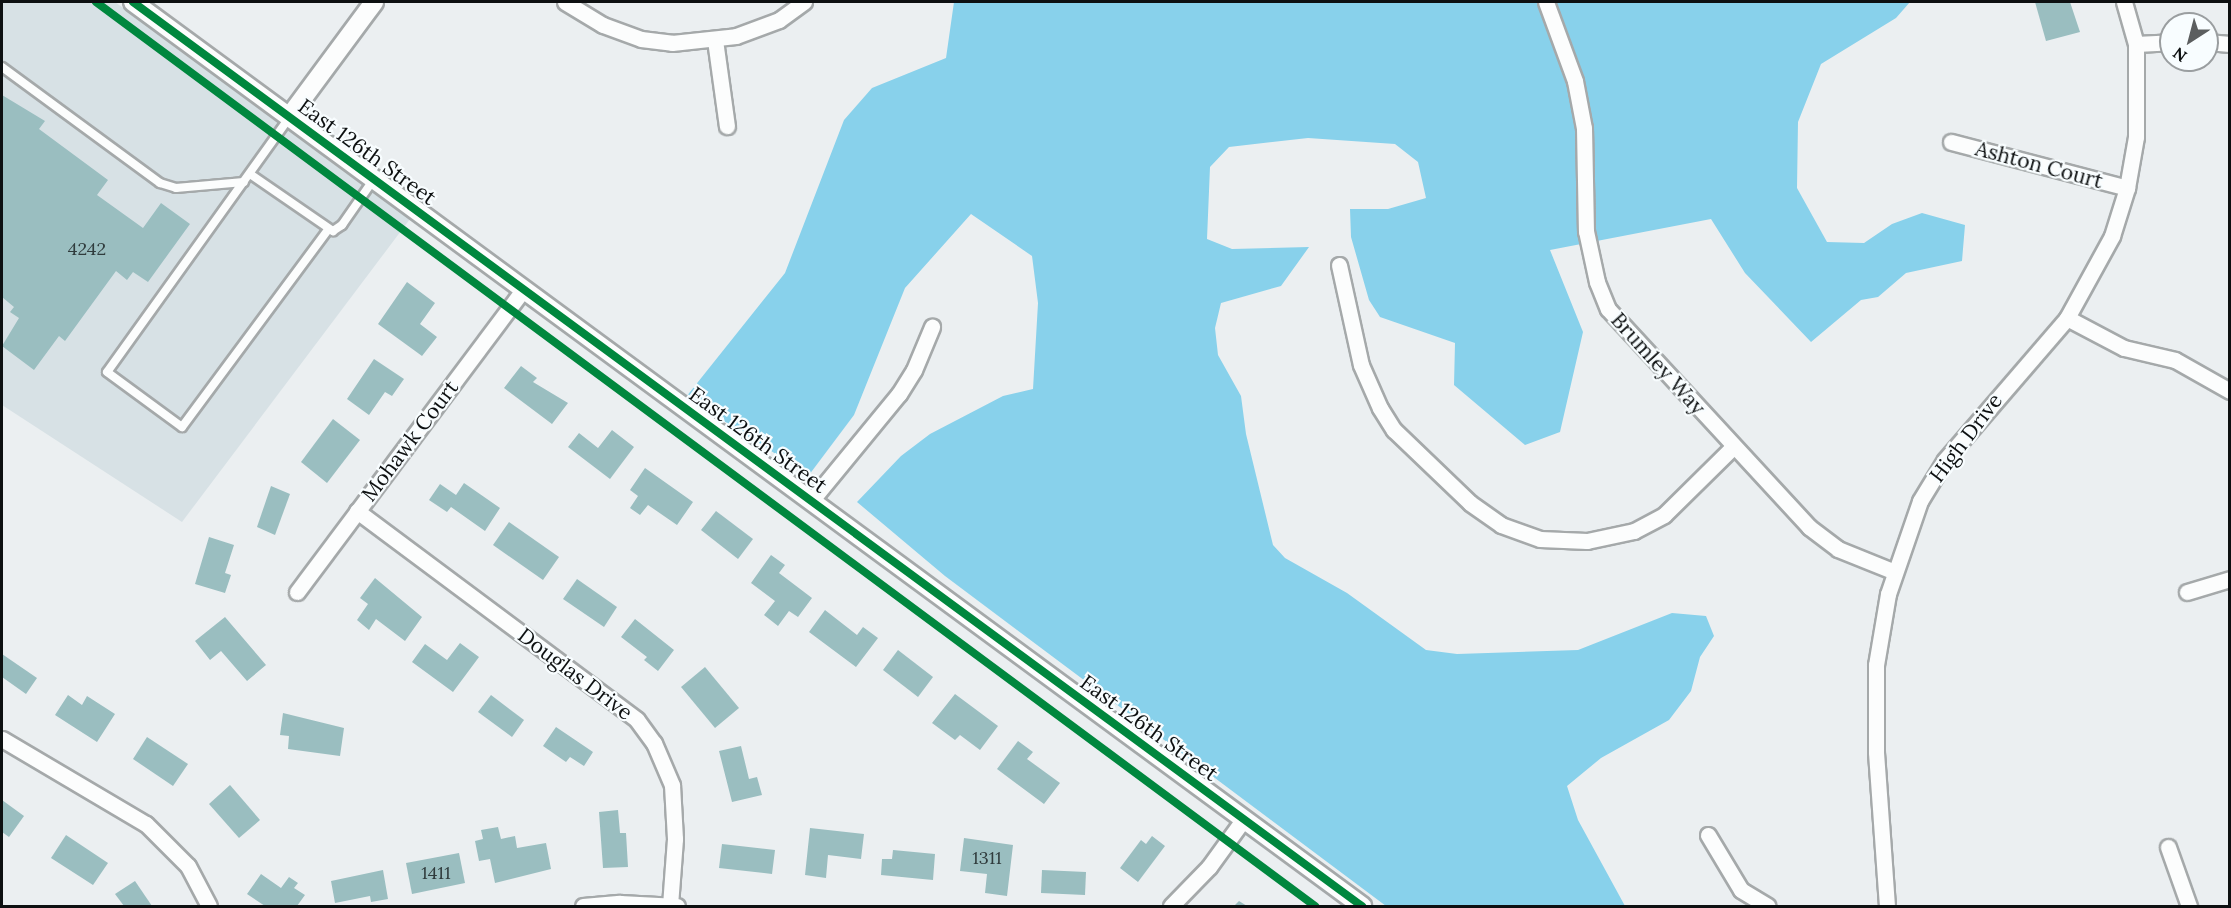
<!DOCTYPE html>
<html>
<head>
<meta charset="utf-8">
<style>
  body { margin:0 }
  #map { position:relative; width:2231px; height:908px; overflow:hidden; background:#ebeff1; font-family:Lora,serif }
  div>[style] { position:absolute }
  .built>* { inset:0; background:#d7e1e5 }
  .forest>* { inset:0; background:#88d1eb }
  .building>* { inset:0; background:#9abec0 }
  .roads { filter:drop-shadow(2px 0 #a5a9aa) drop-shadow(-2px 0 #a5a9aa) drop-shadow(0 2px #a5a9aa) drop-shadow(0 -2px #a5a9aa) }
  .service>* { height:8px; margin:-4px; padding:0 4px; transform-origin:4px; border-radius:4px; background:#fcfdfd }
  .minor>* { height:15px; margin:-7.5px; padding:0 7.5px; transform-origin:7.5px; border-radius:7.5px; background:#fcfdfd }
  .tertiary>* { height:18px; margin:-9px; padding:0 9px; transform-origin:9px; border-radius:9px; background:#fcfdfd }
  .cycleway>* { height:8px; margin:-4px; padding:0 4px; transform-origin:4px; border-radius:4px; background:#00873e }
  span { translate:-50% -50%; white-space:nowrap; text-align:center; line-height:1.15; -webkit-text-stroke:4.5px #f8fdff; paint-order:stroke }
  .number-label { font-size:18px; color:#303c3d }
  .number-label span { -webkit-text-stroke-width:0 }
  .street-label { font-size:21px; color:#0d1011 }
  .frame { position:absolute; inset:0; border:3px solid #0d1011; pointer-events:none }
  .north { position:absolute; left:2159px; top:12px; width:60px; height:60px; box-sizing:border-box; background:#f8fdff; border:2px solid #9a9ea0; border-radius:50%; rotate:216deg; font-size:16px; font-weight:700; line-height:24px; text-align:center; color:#0d1011 }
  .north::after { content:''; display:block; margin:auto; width:21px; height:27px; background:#5b5e5f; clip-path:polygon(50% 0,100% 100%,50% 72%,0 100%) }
</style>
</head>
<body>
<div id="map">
  <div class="built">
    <div style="clip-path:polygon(2px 2px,115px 2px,410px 219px,182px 522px,2px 405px)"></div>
  </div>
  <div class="forest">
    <div style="clip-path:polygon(954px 2px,1910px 2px,1896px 18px,1821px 64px,1798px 122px,1797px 188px,1827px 242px,1864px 243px,1892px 224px,1922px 213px,1965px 225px,1962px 261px,1906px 273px,1878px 297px,1861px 300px,1811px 342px,1745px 273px,1711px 219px,1550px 250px,1583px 332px,1560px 432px,1525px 445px,1454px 385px,1455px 343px,1380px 317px,1369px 300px,1351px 237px,1350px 209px,1388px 209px,1426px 198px,1418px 162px,1395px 144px,1308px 138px,1229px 147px,1210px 167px,1207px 239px,1232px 249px,1309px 247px,1281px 286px,1221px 303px,1215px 328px,1218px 355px,1241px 396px,1246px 434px,1273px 545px,1285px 558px,1347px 593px,1426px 650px,1457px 654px,1578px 650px,1672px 613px,1706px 616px,1714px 636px,1700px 657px,1691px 691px,1669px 720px,1601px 758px,1567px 786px,1578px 820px,1625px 906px,1386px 906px,945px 576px,857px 502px,901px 456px,930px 434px,1003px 396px,1033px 389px,1038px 303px,1032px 256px,971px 214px,905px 288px,854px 415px,809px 475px,686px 397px,785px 273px,844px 120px,872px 88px,946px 58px)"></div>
  </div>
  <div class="building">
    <div style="clip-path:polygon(2035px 2px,2070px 2px,2080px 32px,2046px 41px)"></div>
    <div style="clip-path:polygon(2px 95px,45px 121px,39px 129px,108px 180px,97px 195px,143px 228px,161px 203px,190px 224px,148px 282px,133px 272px,127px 280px,116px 271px,65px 341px,59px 336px,34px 370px,2px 346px,19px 318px,10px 312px,14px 307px,2px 297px)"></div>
    <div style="clip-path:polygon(407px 282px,435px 303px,420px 324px,437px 337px,422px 356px,378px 324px)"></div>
    <div style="clip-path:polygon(374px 359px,404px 379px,392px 396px,385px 392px,369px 415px,347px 399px)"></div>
    <div style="clip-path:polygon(521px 366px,537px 378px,533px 382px,568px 403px,552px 424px,504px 388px)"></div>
    <div style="clip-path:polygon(333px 419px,360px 440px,327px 483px,301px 462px)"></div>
    <div style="clip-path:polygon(612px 430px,634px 447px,610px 479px,568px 447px,579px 433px,598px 448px)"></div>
    <div style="clip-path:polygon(645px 468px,693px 502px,677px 525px,648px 505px,640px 515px,630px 508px,638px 496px,630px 490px)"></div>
    <div style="clip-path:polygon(464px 483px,500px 508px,485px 531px,451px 507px,447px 512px,429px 500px,440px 484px,456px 495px)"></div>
    <div style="clip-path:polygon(271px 486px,290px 494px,275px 535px,257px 527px)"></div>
    <div style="clip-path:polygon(716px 511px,753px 539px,738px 559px,701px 530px)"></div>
    <div style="clip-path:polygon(509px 522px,559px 557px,543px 580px,493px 545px)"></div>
    <div style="clip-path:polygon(209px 537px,234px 545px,225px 573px,231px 575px,225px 593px,195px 584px)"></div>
    <div style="clip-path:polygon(771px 555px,785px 565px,779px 573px,812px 598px,798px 617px,789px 611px,778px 626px,764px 615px,775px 601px,751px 583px)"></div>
    <div style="clip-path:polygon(375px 578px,422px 617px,405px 641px,376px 619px,369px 630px,357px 620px,368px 604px,360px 598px)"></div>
    <div style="clip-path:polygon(577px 579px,617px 607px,604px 627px,563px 599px)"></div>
    <div style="clip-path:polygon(825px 610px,857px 635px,863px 627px,878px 638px,856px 667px,809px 632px)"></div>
    <div style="clip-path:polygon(225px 617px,266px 665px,247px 681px,221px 651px,210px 660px,195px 641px)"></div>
    <div style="clip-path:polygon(635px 619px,674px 650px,658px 671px,644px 660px,647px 657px,621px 637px)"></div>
    <div style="clip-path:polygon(460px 643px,479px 657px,453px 692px,412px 662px,425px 644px,447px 660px)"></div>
    <div style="clip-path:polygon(898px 650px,933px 677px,918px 697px,883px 670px)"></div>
    <div style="clip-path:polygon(2px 654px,37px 678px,26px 694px,2px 677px)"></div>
    <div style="clip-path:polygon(705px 667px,739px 708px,715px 728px,681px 687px)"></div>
    <div style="clip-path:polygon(955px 694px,998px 726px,980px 750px,960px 735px,955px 740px,932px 723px)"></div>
    <div style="clip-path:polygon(68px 695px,82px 705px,87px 696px,115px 714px,97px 742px,55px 715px)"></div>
    <div style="clip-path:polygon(491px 695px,524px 720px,512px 737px,478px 712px)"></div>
    <div style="clip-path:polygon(283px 713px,344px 728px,340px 756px,288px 749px,289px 736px,280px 735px)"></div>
    <div style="clip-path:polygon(556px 727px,593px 752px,584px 766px,570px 757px,566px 762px,543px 746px)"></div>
    <div style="clip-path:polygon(147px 737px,188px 764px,173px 786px,133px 759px)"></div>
    <div style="clip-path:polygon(1018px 741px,1033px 752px,1027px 759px,1060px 783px,1044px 804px,997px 769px)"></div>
    <div style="clip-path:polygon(741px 746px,749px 779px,757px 777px,762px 795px,732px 802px,719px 751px)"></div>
    <div style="clip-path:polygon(230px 785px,260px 820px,239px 838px,209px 804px)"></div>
    <div style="clip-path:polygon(2px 800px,24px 816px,9px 837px,2px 832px)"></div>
    <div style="clip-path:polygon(618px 810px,620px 833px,626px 833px,628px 867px,603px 868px,599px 812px)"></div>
    <div style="clip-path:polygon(498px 827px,501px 839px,515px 836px,517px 848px,546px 843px,551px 869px,495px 883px,490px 859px,479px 861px,475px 841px,483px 839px,481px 830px)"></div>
    <div style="clip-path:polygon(810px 828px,864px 834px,861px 859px,828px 855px,826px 878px,805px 875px)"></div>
    <div style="clip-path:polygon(66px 835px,108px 863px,93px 885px,51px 858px)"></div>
    <div style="clip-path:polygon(1152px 836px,1165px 846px,1138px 882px,1120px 868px,1141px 840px,1146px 844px)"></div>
    <div style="clip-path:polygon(964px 838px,1013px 845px,1007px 896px,985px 893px,987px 874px,960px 871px)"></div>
    <div style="clip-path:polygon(722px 844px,775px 850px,772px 874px,719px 868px)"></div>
    <div style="clip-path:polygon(893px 850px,935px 854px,933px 880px,881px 875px,882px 859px,892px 859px)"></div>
    <div style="clip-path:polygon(459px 853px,465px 883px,412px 894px,406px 863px)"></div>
    <div style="clip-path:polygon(383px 870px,388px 899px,371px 902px,370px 896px,335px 903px,331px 881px)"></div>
    <div style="clip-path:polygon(1042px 870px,1086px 872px,1085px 895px,1041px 893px)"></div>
    <div style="clip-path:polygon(261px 874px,281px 888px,289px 877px,298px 883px,294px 888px,305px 895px,297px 906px,265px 906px,247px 894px)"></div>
    <div style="clip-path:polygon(135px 881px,152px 906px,124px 906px,115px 894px)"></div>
    <div style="clip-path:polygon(1239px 901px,1247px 906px,1234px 906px)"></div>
  </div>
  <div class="roads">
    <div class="service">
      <div style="left:2px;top:67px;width:196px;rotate:36.3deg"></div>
      <div style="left:160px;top:183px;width:17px;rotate:17deg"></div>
      <div style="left:176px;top:188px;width:68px;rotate:-5deg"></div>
      <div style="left:289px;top:118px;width:312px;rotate:125.6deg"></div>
      <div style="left:107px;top:372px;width:93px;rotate:36.3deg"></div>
      <div style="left:182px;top:427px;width:245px;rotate:-53.5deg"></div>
      <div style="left:250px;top:174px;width:101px;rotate:34.5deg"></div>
      <div style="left:333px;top:231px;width:11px;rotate:-34deg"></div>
      <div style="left:342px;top:225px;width:56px;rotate:-55.2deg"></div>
    </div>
    <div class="minor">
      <div style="left:565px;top:2px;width:44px;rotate:31.2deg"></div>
      <div style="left:603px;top:25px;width:40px;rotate:20.2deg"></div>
      <div style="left:641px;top:39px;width:31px;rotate:7deg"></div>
      <div style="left:672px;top:43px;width:64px;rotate:-6.2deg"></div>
      <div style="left:736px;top:36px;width:46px;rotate:-20.4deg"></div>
      <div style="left:779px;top:20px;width:31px;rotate:-36deg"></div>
      <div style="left:1546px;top:2px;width:84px;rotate:69.8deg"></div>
      <div style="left:1575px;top:81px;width:48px;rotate:79.2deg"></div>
      <div style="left:1584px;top:128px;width:103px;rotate:88.9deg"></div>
      <div style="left:1586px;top:231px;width:52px;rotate:77.8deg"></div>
      <div style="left:1597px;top:282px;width:29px;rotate:68deg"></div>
      <div style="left:1608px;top:309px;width:297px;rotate:47.3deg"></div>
      <div style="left:1809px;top:527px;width:36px;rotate:37deg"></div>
      <div style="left:1838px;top:549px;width:61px;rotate:22deg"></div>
      <div style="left:715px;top:40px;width:87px;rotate:82.1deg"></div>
      <div style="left:2207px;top:42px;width:23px;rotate:5deg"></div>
      <div style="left:2136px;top:44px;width:35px;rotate:-3deg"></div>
      <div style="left:1951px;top:142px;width:182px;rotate:14.6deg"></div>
      <div style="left:1339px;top:265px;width:102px;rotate:77.6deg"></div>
      <div style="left:1361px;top:365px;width:47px;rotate:66.2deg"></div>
      <div style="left:1380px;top:408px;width:26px;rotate:58deg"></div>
      <div style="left:1394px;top:430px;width:105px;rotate:43.8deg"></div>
      <div style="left:1470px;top:503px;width:38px;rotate:35deg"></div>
      <div style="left:1501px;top:525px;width:41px;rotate:19.7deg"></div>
      <div style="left:1540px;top:539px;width:47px;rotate:2.4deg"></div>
      <div style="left:1587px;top:541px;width:48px;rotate:-12deg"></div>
      <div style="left:1634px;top:531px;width:34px;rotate:-28deg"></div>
      <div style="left:1664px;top:515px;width:97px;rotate:-44.6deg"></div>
      <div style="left:2067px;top:318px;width:64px;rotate:27.8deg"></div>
      <div style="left:2124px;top:348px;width:52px;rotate:13.2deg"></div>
      <div style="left:2175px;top:360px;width:63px;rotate:29.4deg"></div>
      <div style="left:811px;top:501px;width:139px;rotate:-50.6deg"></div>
      <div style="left:899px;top:394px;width:28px;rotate:-58deg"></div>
      <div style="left:914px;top:370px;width:47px;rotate:-67.3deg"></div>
      <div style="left:357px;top:511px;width:349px;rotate:36.7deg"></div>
      <div style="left:637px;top:720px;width:29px;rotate:54deg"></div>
      <div style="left:654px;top:743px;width:46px;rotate:66.8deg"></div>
      <div style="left:672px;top:785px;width:54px;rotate:86.8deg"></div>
      <div style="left:675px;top:839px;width:67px;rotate:94.3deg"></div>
      <div style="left:297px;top:592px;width:377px;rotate:-53.2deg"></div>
      <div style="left:2187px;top:592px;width:45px;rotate:-16.8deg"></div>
      <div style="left:2px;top:739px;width:167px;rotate:30.6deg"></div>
      <div style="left:146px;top:824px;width:59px;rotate:45deg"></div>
      <div style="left:188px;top:866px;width:45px;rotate:62.3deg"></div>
      <div style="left:1708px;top:835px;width:64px;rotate:59deg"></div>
      <div style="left:1741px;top:890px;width:31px;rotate:31deg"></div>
      <div style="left:2168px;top:847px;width:63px;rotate:70.4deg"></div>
      <div style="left:583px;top:906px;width:37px;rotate:-5deg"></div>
      <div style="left:620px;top:903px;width:57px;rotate:3deg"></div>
      <div style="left:1171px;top:906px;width:54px;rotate:-45.7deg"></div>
      <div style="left:1209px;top:867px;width:58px;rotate:-54.1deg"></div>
      <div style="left:1887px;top:906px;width:154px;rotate:-94.1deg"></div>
      <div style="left:1876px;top:752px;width:87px;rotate:-90deg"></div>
      <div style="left:1876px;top:665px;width:72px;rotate:-80.4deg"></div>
      <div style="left:1888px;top:594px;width:98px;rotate:-71deg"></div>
      <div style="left:1920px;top:501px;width:48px;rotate:-58.6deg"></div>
      <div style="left:1945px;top:460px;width:187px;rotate:-49.3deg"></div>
      <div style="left:2067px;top:318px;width:94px;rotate:-61.2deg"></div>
      <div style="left:2112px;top:236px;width:50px;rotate:-72.6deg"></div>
      <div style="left:2127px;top:188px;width:52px;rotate:-80deg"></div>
      <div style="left:2136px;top:137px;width:93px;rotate:-90deg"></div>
      <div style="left:2136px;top:44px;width:44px;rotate:-105.9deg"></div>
    </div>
    <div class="tertiary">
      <div style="left:133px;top:2px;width:1526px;rotate:36.34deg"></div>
      <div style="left:289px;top:117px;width:143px;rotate:-53.5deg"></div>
    </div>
  </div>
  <div class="cycleway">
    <div style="left:96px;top:2px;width:1518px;rotate:36.56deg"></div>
    <div style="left:133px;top:2px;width:1526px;rotate:36.34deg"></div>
  </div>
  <div class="number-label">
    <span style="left:87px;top:249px">4242</span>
    <span style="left:987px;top:858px">1311</span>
    <span style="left:436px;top:873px">1411</span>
  </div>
  <div class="street-label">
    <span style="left:367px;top:152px;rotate:36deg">East 126th Street</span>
    <span style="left:2039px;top:165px;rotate:15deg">Ashton Court</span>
    <span style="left:1658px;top:364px;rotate:48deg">Brumley Way</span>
    <span style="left:1966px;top:438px;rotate:-53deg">High Drive</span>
    <span style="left:758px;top:440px;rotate:36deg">East 126th Street</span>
    <span style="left:410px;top:441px;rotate:-53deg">Mohawk Court</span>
    <span style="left:575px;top:674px;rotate:37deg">Douglas Drive</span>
    <span style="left:1149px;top:728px;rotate:36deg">East 126th Street</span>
  </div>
  <div class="frame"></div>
  <div class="north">N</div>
</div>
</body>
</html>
